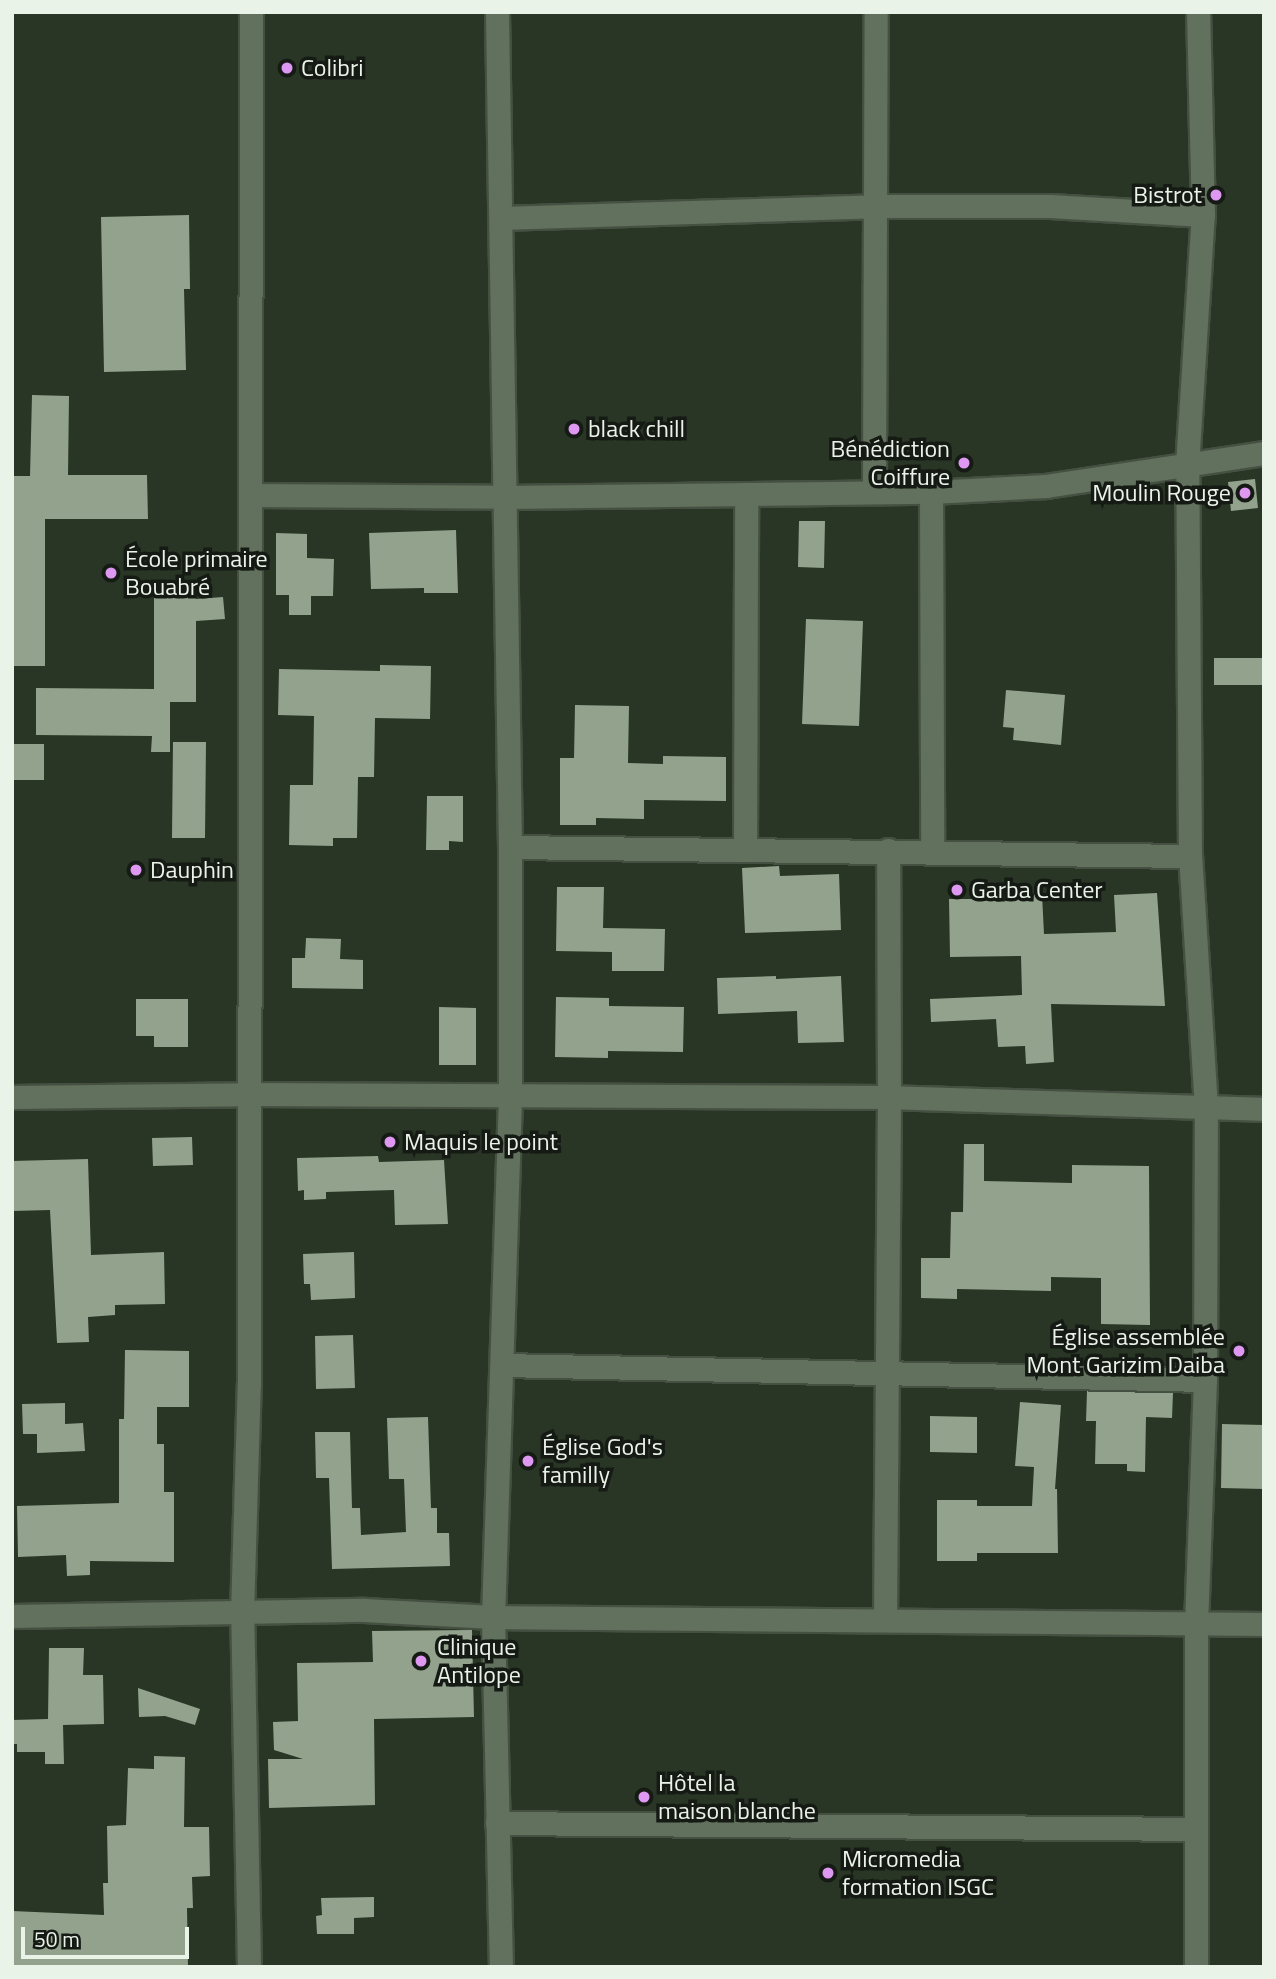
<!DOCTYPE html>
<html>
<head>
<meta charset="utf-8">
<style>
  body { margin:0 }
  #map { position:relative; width:1276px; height:1979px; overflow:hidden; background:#293625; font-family:"Titillium Web",sans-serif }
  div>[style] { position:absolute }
  .building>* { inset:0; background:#92a28d }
  .roads { filter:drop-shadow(2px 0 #455042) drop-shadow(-2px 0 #455042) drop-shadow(0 2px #455042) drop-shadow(0 -2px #455042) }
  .minor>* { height:23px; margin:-11.5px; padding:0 11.5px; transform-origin:11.5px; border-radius:11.5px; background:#62715d }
  .dots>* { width:19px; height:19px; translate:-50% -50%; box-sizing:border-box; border:4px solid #151b14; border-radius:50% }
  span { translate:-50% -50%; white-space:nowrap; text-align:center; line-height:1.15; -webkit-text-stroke:7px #151b14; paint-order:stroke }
  .poi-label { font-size:24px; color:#eaf3e8 }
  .left { translate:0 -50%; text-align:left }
  .right { translate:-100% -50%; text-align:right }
  .frame { position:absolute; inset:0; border:14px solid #eaf3e8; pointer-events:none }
  .scale { position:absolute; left:21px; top:1927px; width:168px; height:32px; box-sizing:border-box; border:4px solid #eaf3e8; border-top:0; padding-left:9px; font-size:21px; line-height:24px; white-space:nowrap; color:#eaf3e8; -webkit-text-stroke:5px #151b14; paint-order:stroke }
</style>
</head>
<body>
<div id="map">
  <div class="building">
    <div style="clip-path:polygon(189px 215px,190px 289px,184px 289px,186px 370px,104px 372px,101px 217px)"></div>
    <div style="clip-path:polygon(32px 395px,69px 396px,68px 475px,147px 475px,148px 519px,45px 519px,45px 666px,12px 666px,13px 476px,30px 476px)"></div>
    <div style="clip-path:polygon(1255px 479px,1258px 508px,1231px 511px,1228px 482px)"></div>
    <div style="clip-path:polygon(799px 521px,825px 521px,824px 568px,798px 567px)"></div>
    <div style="clip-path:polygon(456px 530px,458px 593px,424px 593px,424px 588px,371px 589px,369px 533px)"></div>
    <div style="clip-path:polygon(276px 533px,307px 534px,307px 558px,334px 559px,333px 596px,311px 596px,311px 615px,289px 615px,289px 595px,276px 595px)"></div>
    <div style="clip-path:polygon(154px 581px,196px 581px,196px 599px,223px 597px,225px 619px,196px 621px,196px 702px,170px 702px,170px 752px,151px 752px,152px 736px,36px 735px,36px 688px,154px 689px)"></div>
    <div style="clip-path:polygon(806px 619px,863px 621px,859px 726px,802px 724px)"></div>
    <div style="clip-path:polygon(1214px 658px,1264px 658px,1264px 685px,1214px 685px)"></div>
    <div style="clip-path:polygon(380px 665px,431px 666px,430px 719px,375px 718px,374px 777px,358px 777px,357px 838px,333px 838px,333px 846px,289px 845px,290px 785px,313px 785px,314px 716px,278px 715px,279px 669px,380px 671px)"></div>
    <div style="clip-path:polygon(1006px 690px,1065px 695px,1061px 745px,1013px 740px,1014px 728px,1003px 727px)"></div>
    <div style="clip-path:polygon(575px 705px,629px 706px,628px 763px,663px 764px,663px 756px,726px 757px,726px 801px,644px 800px,644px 819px,596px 818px,596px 825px,560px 825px,560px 758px,574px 758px)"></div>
    <div style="clip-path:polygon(173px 742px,206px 742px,205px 838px,172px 838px)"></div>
    <div style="clip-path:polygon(12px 744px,44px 744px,44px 780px,12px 780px)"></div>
    <div style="clip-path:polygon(427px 796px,463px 796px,463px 842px,449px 841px,449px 850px,426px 850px)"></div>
    <div style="clip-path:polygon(779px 866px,780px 876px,839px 874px,841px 930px,745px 933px,742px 868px)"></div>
    <div style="clip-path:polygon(557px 887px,604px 887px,603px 928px,665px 929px,664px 971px,612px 971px,612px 952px,556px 951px)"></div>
    <div style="clip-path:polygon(1157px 893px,1165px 1006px,1051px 1004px,1054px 1062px,1026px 1064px,1025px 1046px,998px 1047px,996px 1019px,931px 1022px,930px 999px,1022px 995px,1021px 956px,950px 957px,949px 899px,993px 899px,993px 896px,1042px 894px,1044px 934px,1116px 932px,1114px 895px)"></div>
    <div style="clip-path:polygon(306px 938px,341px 939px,340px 959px,363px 960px,363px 989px,292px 988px,292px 958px,305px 958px)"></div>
    <div style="clip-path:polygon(776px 976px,776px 979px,841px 976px,844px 1042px,798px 1043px,797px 1011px,718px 1014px,717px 978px)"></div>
    <div style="clip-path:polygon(556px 997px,609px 998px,609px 1006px,684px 1007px,683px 1052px,608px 1051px,608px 1058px,555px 1057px)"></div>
    <div style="clip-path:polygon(136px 999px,188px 999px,188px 1047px,154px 1047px,154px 1036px,136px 1036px)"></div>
    <div style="clip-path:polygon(439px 1007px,476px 1008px,476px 1065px,439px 1065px)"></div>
    <div style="clip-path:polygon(192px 1137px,193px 1165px,153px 1166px,152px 1138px)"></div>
    <div style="clip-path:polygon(964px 1144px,984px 1144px,984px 1181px,1072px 1183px,1072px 1165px,1149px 1166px,1150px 1325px,1101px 1324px,1101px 1278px,1051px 1277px,1051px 1291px,957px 1289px,957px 1299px,921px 1298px,921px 1258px,950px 1258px,951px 1212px,963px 1212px)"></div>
    <div style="clip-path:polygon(378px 1156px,379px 1162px,444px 1160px,448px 1224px,395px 1225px,394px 1190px,326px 1192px,326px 1199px,304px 1200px,304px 1190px,298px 1191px,297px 1158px)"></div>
    <div style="clip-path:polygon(88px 1159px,91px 1255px,164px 1252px,165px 1304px,115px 1305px,115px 1315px,88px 1317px,89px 1342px,57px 1343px,50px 1210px,12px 1211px,12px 1161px)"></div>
    <div style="clip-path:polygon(354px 1252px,355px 1298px,311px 1300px,310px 1284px,304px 1284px,303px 1254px)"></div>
    <div style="clip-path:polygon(353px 1335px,355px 1388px,316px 1389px,315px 1336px)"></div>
    <div style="clip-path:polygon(125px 1350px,189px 1351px,189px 1407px,157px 1407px,157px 1444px,164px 1444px,164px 1492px,174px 1492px,174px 1562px,90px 1561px,90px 1575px,67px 1576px,66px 1555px,18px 1557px,17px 1506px,119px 1503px,119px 1419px,124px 1419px)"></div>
    <div style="clip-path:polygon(1087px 1391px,1173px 1393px,1172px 1418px,1146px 1417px,1145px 1472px,1127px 1471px,1127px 1464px,1095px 1464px,1096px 1421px,1086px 1421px)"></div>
    <div style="clip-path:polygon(1020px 1402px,1061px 1405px,1055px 1489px,1057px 1489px,1058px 1553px,977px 1553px,977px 1561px,937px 1561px,937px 1500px,977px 1500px,977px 1506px,1032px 1506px,1034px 1467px,1015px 1466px)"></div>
    <div style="clip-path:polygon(65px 1403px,65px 1424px,83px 1423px,85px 1451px,37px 1453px,37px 1434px,23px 1434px,22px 1404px)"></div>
    <div style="clip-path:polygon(930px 1416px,977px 1417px,977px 1453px,930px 1452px)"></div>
    <div style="clip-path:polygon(428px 1417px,431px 1508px,437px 1508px,437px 1533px,449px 1533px,450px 1566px,332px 1569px,329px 1478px,316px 1478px,315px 1432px,350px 1432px,352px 1508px,360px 1508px,361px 1535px,406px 1532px,404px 1479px,389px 1479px,387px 1418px)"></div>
    <div style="clip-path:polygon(1222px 1424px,1264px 1425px,1264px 1489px,1221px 1488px)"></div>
    <div style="clip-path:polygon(472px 1630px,474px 1717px,374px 1719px,375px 1805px,269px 1808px,268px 1759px,303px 1759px,274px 1750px,273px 1722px,298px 1721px,297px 1663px,373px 1662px,372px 1631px)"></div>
    <div style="clip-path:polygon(49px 1648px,84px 1648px,83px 1675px,103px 1675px,104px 1724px,63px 1725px,64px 1764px,45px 1764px,45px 1752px,17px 1752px,17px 1744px,12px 1744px,12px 1720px,48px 1719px)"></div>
    <div style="clip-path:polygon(138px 1688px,200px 1709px,195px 1725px,165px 1716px,139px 1717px)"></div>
    <div style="clip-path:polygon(154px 1756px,185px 1757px,184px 1827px,209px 1827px,210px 1876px,192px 1877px,193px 1908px,187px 1908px,188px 1967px,12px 1967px,12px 1911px,104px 1915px,103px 1883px,108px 1883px,107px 1826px,126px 1825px,128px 1768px,154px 1769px)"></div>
    <div style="clip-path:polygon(374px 1897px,374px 1917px,354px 1918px,354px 1934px,317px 1934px,316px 1916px,322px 1915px,321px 1898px)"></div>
  </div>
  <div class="roads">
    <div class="minor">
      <div style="left:497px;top:12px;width:835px;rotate:89.11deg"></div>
      <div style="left:510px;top:847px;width:250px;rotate:90deg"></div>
      <div style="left:510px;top:1097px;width:520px;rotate:91.87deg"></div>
      <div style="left:493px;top:1617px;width:350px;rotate:88.7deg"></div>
      <div style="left:501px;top:218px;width:374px;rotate:-1.8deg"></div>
      <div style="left:875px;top:206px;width:175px"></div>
      <div style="left:1050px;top:206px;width:153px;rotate:3.4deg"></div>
      <div style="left:874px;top:492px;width:480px;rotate:-89.8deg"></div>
      <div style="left:931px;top:492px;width:360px;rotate:89.8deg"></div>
      <div style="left:251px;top:495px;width:255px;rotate:0.4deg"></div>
      <div style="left:506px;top:497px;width:425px;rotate:-0.7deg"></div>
      <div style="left:931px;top:492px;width:115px;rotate:-3deg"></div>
      <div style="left:1046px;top:486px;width:220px;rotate:-8.6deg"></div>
      <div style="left:510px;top:847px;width:680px;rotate:0.76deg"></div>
      <div style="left:745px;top:849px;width:355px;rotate:-89.8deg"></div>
      <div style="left:12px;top:1097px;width:235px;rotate:-0.7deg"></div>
      <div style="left:247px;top:1094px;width:642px;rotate:0.27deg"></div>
      <div style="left:889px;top:1097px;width:375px;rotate:1.8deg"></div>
      <div style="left:502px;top:1365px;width:703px;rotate:1.22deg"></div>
      <div style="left:12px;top:1616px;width:352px;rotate:-1deg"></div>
      <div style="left:364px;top:1610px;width:129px;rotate:3.1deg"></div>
      <div style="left:493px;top:1617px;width:771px;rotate:0.52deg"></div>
      <div style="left:885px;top:1620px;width:523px;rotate:-89.56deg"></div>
      <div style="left:889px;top:1097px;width:247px;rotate:-90.2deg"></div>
      <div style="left:497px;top:1823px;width:699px;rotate:0.49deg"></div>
      <div style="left:249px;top:1967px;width:353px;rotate:-91.1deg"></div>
      <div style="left:242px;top:1614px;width:231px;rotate:-88.3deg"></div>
      <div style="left:249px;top:1383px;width:1371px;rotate:-89.92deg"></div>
      <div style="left:1196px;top:1967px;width:342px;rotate:-90deg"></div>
      <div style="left:1196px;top:1625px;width:245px;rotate:-87.9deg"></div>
      <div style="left:1205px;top:1380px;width:272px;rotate:-89.8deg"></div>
      <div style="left:1206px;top:1108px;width:253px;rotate:-93.6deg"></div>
      <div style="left:1190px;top:856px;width:390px;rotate:-90.4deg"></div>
      <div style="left:1187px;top:466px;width:252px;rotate:-86.4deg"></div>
      <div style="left:1203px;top:215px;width:203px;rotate:-91.4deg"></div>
    </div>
  </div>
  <div class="dots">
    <div style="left:287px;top:68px;background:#de98f2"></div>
    <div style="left:1216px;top:195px;background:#de98f2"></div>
    <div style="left:574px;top:429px;background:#de98f2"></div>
    <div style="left:964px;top:463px;background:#de98f2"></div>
    <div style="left:1245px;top:493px;background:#de98f2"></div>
    <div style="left:111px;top:573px;background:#de98f2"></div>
    <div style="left:136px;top:870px;background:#de98f2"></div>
    <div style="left:957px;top:890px;background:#de98f2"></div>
    <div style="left:390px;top:1142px;background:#de98f2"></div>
    <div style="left:1239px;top:1351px;background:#de98f2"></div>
    <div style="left:528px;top:1461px;background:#de98f2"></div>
    <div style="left:421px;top:1661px;background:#de98f2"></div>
    <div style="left:644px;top:1797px;background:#de98f2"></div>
    <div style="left:828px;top:1873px;background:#de98f2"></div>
  </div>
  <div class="poi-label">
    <span class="left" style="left:301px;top:68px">Colibri</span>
    <span class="right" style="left:1202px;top:195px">Bistrot</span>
    <span class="left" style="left:588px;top:429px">black chill</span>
    <span class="right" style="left:950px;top:463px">Bénédiction<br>Coiffure</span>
    <span class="right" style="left:1231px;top:493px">Moulin Rouge</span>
    <span class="left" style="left:125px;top:573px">École primaire<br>Bouabré</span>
    <span class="left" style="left:150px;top:870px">Dauphin</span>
    <span class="left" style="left:971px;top:890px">Garba Center</span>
    <span class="left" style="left:404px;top:1142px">Maquis le point</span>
    <span class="right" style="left:1225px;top:1351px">Église assemblée<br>Mont Garizim Daiba</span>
    <span class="left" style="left:542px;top:1461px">Église God's<br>familly</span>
    <span class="left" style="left:437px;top:1661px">Clinique<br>Antilope</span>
    <span class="left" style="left:658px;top:1797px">Hôtel la<br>maison blanche</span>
    <span class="left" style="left:842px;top:1873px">Micromedia<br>formation ISGC</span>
  </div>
  <div class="frame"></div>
  <div class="scale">50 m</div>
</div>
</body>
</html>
